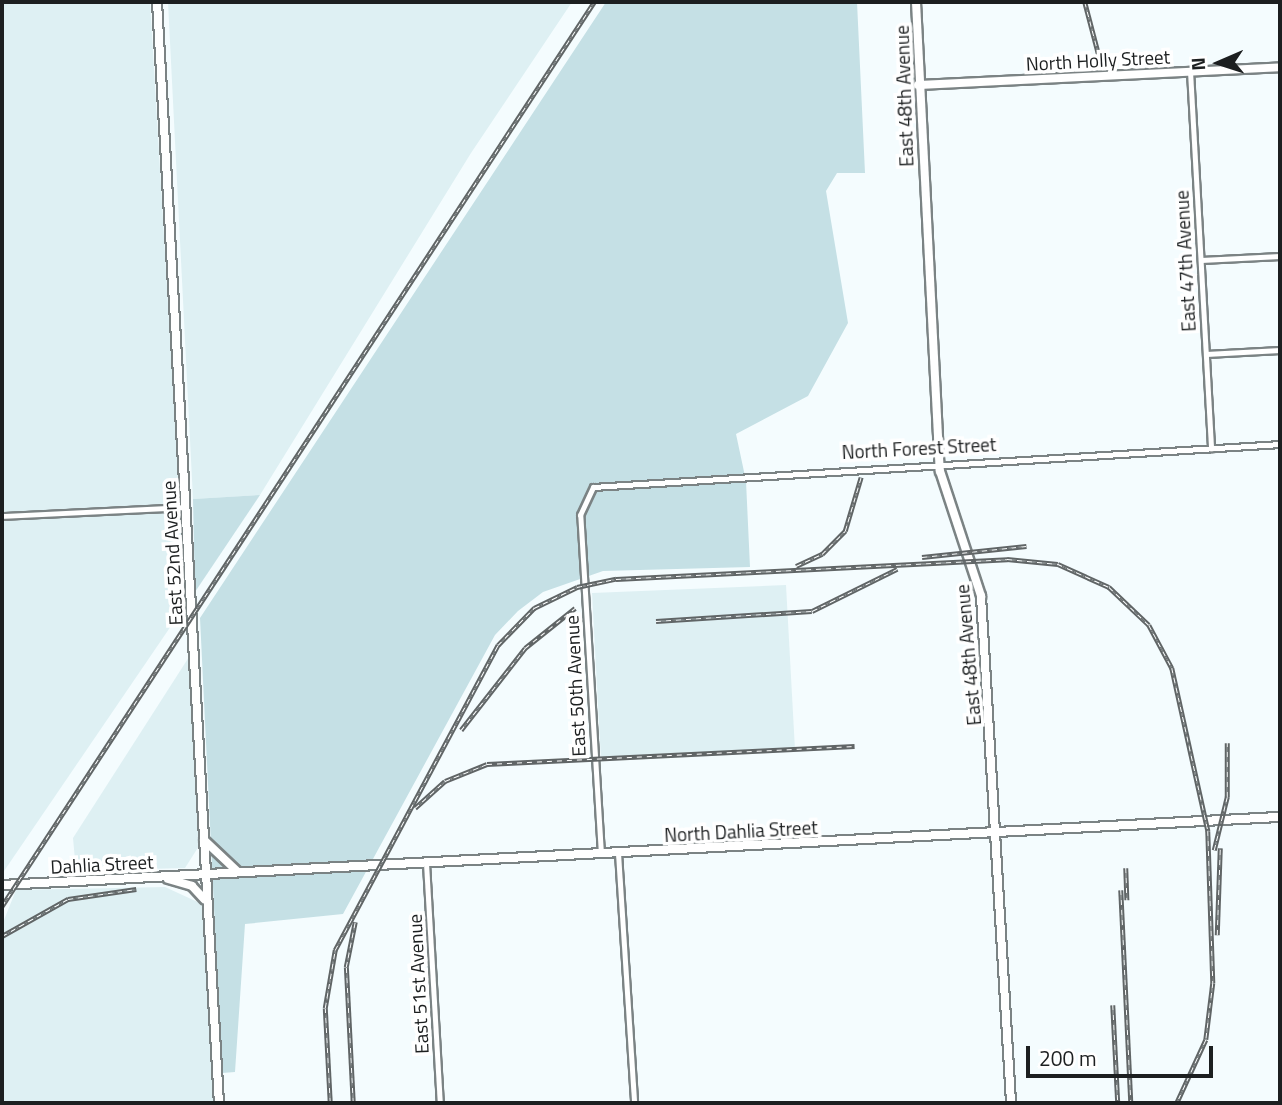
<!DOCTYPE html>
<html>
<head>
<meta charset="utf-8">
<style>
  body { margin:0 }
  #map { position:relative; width:1282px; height:1105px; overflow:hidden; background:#f4fcfe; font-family:"Titillium Web",sans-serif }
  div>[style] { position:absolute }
  .built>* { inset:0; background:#def0f3 }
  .green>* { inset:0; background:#c5e0e5 }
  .roads { filter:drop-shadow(2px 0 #7b8384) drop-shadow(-2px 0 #7b8384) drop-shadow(0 2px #7b8384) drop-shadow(0 -2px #7b8384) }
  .street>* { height:5px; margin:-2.5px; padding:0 2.5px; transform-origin:2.5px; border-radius:2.5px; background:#fff }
  .secondary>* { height:8px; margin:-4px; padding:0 4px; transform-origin:4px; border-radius:4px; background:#fff }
  .rail>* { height:4.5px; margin-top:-2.25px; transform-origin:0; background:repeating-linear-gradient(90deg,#fff 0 5px,#606566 0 10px); box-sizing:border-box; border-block:2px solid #606566 }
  span { translate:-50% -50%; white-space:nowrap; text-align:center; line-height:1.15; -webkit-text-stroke:7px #fff; paint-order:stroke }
  .street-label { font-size:19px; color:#1c1f20 }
  .frame { position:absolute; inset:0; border:4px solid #1c1f20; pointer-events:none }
  .north { position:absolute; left:1184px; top:28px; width:70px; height:70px; -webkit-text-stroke:5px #fff; paint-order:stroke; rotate:267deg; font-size:19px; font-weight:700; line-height:28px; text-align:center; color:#1c1f20 }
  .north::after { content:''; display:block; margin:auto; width:24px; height:32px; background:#1c1f20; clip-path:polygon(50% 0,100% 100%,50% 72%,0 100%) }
  .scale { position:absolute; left:1026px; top:1046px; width:187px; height:32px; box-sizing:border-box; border:4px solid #1c1f20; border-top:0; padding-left:9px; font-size:21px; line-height:24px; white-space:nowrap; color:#1c1f20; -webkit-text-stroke:5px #fff; paint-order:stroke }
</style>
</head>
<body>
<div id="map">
  <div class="built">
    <div style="clip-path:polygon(2px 2px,150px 2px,186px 604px,2px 874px)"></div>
    <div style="clip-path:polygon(168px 2px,572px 2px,471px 153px,260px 495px,193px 499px)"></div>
    <div style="clip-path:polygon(786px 585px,795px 750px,601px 760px,592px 593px)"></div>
    <div style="clip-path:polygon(189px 657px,199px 846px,185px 868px,76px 871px,73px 838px)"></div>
    <div style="clip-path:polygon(165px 887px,202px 904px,214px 1103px,2px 1103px,2px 925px,16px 890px)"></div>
  </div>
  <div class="green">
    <div style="clip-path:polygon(606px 2px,857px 2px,865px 173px,837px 173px,826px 191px,848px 323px,808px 396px,736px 434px,746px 481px,750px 567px,603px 571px,543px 592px,518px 611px,495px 635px,343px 914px,245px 924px,235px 1072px,222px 1073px,200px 618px)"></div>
    <div style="clip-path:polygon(260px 495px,195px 592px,193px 499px)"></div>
  </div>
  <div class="roads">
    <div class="street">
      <div style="left:1190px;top:71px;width:378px;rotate:86.8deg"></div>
      <div style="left:1201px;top:260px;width:79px;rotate:-2.9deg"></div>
      <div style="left:1206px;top:354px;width:74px;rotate:-3.1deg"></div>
      <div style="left:2px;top:516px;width:183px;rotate:-2.8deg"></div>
      <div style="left:618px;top:853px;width:251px;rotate:86.3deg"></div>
      <div style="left:601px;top:854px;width:340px;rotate:-93.5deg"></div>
      <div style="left:580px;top:515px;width:31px;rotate:-65deg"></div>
      <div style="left:593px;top:487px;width:688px;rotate:-3.58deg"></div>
      <div style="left:426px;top:863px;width:240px;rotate:86.7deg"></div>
    </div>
    <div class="secondary">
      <div style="left:157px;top:2px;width:1103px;rotate:86.78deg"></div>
      <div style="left:916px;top:2px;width:470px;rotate:87.1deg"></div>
      <div style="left:940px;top:471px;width:132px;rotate:71.8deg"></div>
      <div style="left:981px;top:596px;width:508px;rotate:86.61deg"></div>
      <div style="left:918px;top:85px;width:362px;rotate:-2.8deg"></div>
      <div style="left:204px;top:840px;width:45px;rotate:43.2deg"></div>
      <div style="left:168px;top:879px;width:25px;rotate:16deg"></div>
      <div style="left:192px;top:886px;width:18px;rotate:47deg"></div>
      <div style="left:2px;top:885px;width:1280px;rotate:-3.05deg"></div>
    </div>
  </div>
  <div class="rail">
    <div style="left:1085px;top:2px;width:67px;rotate:75.3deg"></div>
    <div style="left:922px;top:557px;width:105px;rotate:-6deg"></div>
    <div style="left:796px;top:566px;width:29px;rotate:-25deg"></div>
    <div style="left:822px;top:554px;width:33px;rotate:-45deg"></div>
    <div style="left:845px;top:531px;width:56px;rotate:-73.5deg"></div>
    <div style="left:656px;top:621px;width:156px;rotate:-3.7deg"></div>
    <div style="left:812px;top:611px;width:95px;rotate:-26.3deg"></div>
    <div style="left:461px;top:730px;width:104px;rotate:-52deg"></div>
    <div style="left:525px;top:648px;width:64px;rotate:-38.7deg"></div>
    <div style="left:415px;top:808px;width:40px;rotate:-42deg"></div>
    <div style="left:445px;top:781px;width:45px;rotate:-22deg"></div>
    <div style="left:487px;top:764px;width:368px;rotate:-2.8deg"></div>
    <div style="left:1214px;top:850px;width:55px;rotate:-76.2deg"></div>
    <div style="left:1227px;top:797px;width:54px;rotate:-90deg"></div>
    <div style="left:1126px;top:868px;width:32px;rotate:88deg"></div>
    <div style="left:1121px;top:890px;width:213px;rotate:87.3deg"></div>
    <div style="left:2px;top:906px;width:1081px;rotate:-56.78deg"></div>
    <div style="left:1217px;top:935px;width:87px;rotate:-88deg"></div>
    <div style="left:2px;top:936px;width:76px;rotate:-29.3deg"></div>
    <div style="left:68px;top:899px;width:69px;rotate:-8.4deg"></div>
    <div style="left:1113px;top:1005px;width:98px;rotate:87.1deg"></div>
    <div style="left:330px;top:1103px;width:95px;rotate:-93deg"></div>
    <div style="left:325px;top:1008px;width:59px;rotate:-80.2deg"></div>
    <div style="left:335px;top:950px;width:346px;rotate:-61.9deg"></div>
    <div style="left:498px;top:645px;width:52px;rotate:-45.8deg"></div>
    <div style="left:534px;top:608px;width:48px;rotate:-26deg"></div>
    <div style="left:577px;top:587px;width:40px;rotate:-12deg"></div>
    <div style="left:616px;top:579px;width:392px;rotate:-2.9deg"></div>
    <div style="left:1007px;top:559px;width:51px;rotate:5.6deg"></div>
    <div style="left:1058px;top:564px;width:56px;rotate:24.3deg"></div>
    <div style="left:1109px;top:587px;width:55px;rotate:43.5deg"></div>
    <div style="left:1149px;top:625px;width:49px;rotate:61.9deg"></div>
    <div style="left:1172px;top:668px;width:167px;rotate:77.5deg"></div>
    <div style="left:1208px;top:831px;width:152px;rotate:88.1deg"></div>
    <div style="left:1213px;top:983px;width:57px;rotate:97deg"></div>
    <div style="left:1206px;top:1040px;width:69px;rotate:114.7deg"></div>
    <div style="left:353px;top:1103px;width:136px;rotate:-92.9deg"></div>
    <div style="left:346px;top:967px;width:46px;rotate:-78.7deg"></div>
  </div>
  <div class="street-label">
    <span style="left:1098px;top:60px;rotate:-3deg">North Holly Street</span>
    <span style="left:904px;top:96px;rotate:-92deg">East 48th Avenue</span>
    <span style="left:1185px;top:261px;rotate:-93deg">East 47th Avenue</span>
    <span style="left:919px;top:448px;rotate:-3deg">North Forest Street</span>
    <span style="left:172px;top:553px;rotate:-93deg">East 52nd Avenue</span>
    <span style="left:968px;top:655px;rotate:-95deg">East 48th Avenue</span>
    <span style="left:575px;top:686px;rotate:-93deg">East 50th Avenue</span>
    <span style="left:741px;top:831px;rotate:-3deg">North Dahlia Street</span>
    <span style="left:102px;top:864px;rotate:-3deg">Dahlia Street</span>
    <span style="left:418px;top:984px;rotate:-93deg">East 51st Avenue</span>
  </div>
  <div class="frame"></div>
  <div class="north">N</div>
  <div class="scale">200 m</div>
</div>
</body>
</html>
